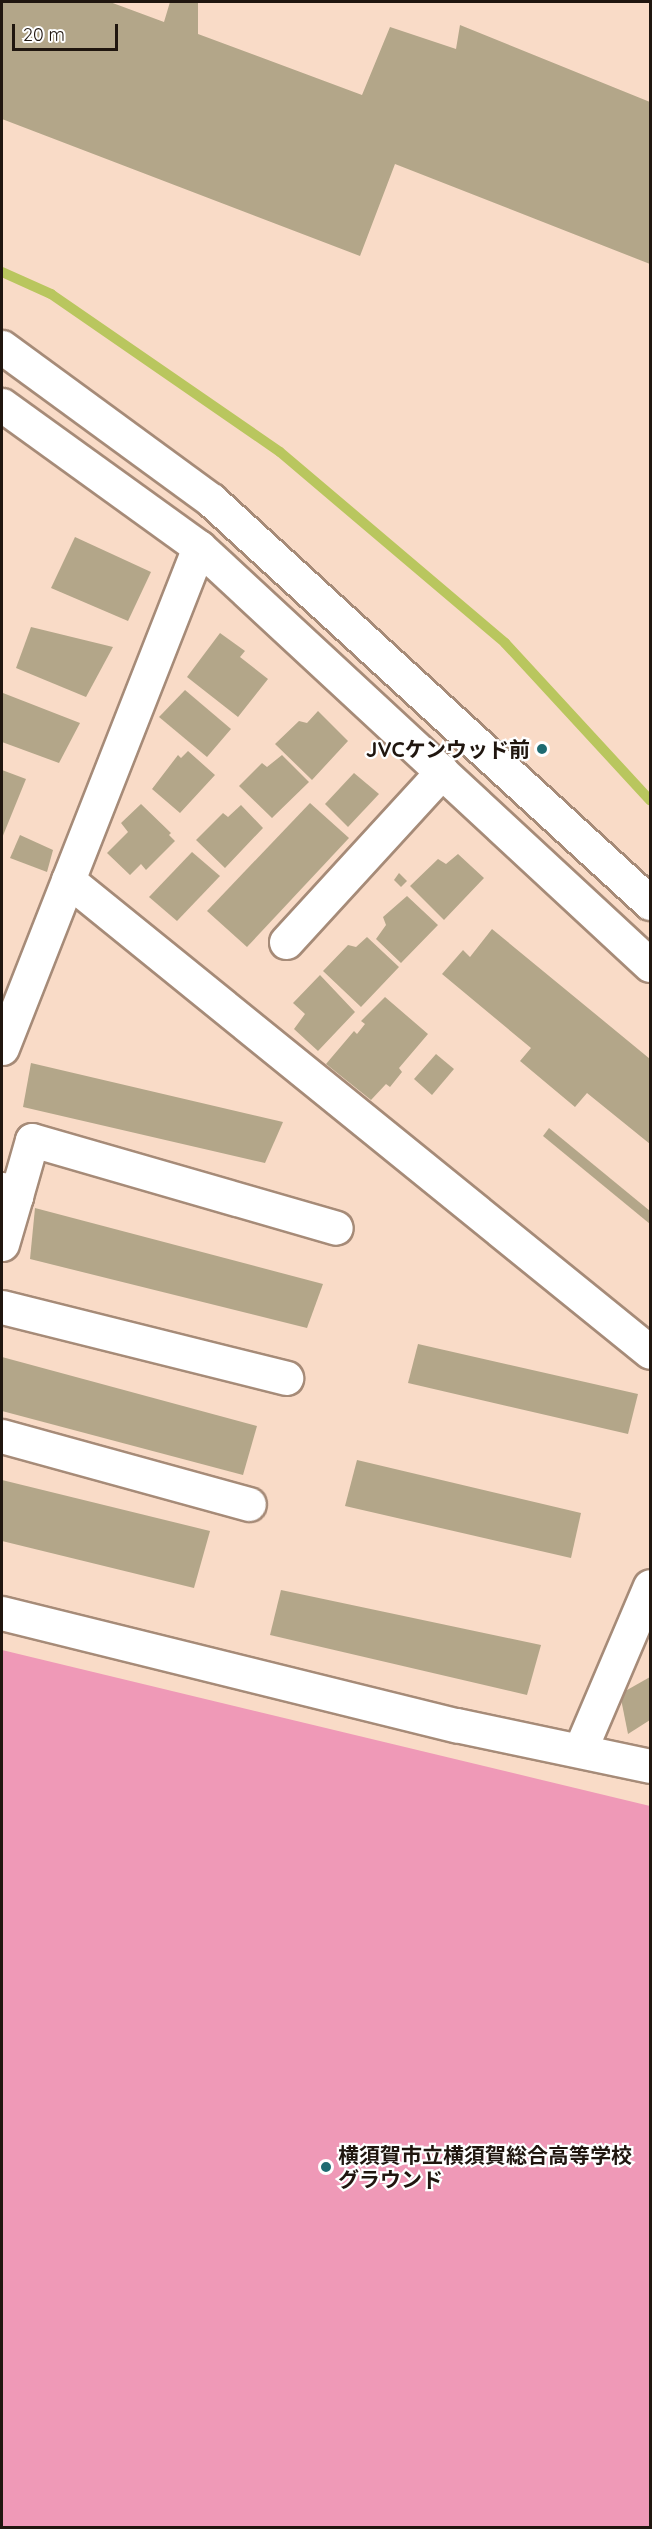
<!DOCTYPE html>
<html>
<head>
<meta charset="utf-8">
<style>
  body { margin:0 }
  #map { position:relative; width:652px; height:2529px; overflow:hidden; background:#f9dbc7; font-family:Quicksand,"Noto Sans JP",sans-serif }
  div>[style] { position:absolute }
  .green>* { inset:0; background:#ef99b7 }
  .stream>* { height:10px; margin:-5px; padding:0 5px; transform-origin:5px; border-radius:5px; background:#b9c65e }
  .building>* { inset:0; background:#b3a689 }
  .roads { filter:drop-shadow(2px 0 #a68b78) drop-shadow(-2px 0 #a68b78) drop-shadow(0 2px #a68b78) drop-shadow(0 -2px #a68b78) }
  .minor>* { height:33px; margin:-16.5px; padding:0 16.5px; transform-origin:16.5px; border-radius:16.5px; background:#fff }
  .dots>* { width:16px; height:16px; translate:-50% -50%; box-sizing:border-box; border:3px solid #fff; border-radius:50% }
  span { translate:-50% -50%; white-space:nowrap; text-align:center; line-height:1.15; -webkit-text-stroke:4.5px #fff; paint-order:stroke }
  .poi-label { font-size:21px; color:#20160f; font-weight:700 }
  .right { translate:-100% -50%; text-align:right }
  .left { translate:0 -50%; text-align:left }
  .frame { position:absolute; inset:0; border:3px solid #20160f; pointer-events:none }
  .scale { position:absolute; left:12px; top:24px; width:106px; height:27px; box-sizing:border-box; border:3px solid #20160f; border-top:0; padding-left:8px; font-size:18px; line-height:21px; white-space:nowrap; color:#20160f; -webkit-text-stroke:4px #fff; paint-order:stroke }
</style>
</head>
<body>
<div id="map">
  <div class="green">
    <div style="clip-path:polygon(2px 1650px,650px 1806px,650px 2527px,2px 2527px)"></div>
  </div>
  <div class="stream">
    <div style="left:2px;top:272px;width:54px;rotate:24.2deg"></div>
    <div style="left:51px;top:294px;width:278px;rotate:34.6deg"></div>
    <div style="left:280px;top:452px;width:295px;rotate:40.3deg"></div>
    <div style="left:505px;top:643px;width:214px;rotate:47.3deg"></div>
  </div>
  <div class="building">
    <div style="clip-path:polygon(2px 2px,110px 2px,164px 22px,170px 2px,198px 2px,198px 34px,362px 95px,390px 27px,456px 49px,460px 25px,650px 102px,650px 264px,395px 164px,360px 256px,2px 119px)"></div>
    <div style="clip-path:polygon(75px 537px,151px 572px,128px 621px,51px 588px)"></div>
    <div style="clip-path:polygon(31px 627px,113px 647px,86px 697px,16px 668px)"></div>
    <div style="clip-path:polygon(220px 633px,245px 651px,240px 657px,268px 679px,238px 717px,187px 677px)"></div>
    <div style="clip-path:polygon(185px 690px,231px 729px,207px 757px,159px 717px)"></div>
    <div style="clip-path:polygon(3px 693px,80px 723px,59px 763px,2px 742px)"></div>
    <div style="clip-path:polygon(318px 711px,348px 741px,312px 780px,275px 744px,299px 721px,307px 723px)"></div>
    <div style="clip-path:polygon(188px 751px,215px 775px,180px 813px,152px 789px,178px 755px,181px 758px)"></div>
    <div style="clip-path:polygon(282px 755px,309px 782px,272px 818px,239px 786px,262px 763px,267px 767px)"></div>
    <div style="clip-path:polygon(2px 770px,26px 779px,2px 838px)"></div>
    <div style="clip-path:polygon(354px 773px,379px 794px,348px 827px,325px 804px)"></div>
    <div style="clip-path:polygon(310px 803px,349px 838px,247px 947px,207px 911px)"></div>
    <div style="clip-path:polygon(141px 804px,171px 833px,169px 835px,175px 841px,146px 870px,141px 864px,130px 875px,107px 853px,128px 832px,121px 823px)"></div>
    <div style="clip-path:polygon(241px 805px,263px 828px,225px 868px,196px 840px,223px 813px,228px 817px)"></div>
    <div style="clip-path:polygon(20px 835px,53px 850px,47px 872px,10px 858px)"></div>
    <div style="clip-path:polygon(192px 852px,220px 876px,177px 921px,149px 897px)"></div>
    <div style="clip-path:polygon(458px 854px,484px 878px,444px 920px,410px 886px,438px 859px,446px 864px)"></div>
    <div style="clip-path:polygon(399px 873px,407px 881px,401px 887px,394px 880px)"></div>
    <div style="clip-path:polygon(407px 896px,438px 925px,401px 963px,376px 939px,386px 925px,383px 917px)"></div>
    <div style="clip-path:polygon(492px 929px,650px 1059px,650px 1144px,587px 1093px,575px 1107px,520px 1061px,531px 1048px,442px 974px,463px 950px,470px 957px)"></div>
    <div style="clip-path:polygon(367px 937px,399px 967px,361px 1007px,323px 971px,348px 945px,356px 947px)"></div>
    <div style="clip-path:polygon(320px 975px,355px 1012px,318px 1051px,294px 1029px,305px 1014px,293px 1003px)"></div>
    <div style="clip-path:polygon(385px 997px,428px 1034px,399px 1068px,402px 1072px,390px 1087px,386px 1084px,371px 1100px,326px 1064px,354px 1031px,357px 1034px,365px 1024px,361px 1021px)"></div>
    <div style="clip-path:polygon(436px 1054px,454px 1069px,432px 1095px,414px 1079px)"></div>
    <div style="clip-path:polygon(31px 1063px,283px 1122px,265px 1163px,23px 1107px)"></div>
    <div style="clip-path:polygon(549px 1128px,650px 1211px,650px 1224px,543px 1136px)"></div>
    <div style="clip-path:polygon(35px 1208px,323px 1284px,307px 1328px,30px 1259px)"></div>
    <div style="clip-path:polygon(418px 1344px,638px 1394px,628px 1434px,408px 1383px)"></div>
    <div style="clip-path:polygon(2px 1357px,257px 1426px,243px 1475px,2px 1411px)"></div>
    <div style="clip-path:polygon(357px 1460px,581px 1513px,571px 1558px,345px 1506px)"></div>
    <div style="clip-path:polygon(2px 1480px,210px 1531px,194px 1588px,2px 1541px)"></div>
    <div style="clip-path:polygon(281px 1590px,541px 1645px,527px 1695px,270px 1635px)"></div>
    <div style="clip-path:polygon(650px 1677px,650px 1720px,628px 1734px,620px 1694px)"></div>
  </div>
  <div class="roads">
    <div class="minor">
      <div style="left:2px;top:347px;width:259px;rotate:36.2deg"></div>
      <div style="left:211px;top:500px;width:596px;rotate:42.55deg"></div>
      <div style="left:2px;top:405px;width:243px;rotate:35.8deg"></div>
      <div style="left:199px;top:547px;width:615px;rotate:42.83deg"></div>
      <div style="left:68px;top:880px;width:749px;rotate:39.04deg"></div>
      <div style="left:286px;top:942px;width:231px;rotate:-47.5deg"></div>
      <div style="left:2px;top:1048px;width:538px;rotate:-68.53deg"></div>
      <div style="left:2px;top:1189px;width:16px;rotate:27deg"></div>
      <div style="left:16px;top:1196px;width:58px;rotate:-74.1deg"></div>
      <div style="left:32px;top:1140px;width:316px;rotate:16.1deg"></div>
      <div style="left:2px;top:1244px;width:50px;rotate:-73.7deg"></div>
      <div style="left:2px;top:1307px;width:293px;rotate:14deg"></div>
      <div style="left:2px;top:1436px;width:256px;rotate:15.4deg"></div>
      <div style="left:2px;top:1613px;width:468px;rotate:13.9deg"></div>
      <div style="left:456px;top:1725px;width:198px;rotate:11.9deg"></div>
      <div style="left:580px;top:1750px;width:178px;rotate:-66.9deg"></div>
    </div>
  </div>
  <div class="dots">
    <div style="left:542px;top:749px;background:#1e6a71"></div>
    <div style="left:326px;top:2167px;background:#1e6a71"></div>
  </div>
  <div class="poi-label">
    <span class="right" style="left:530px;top:749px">JVCケンウッド前</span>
    <span class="left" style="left:338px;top:2167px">横須賀市立横須賀総合高等学校<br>グラウンド</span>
  </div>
  <div class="frame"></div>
  <div class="scale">20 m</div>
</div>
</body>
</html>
